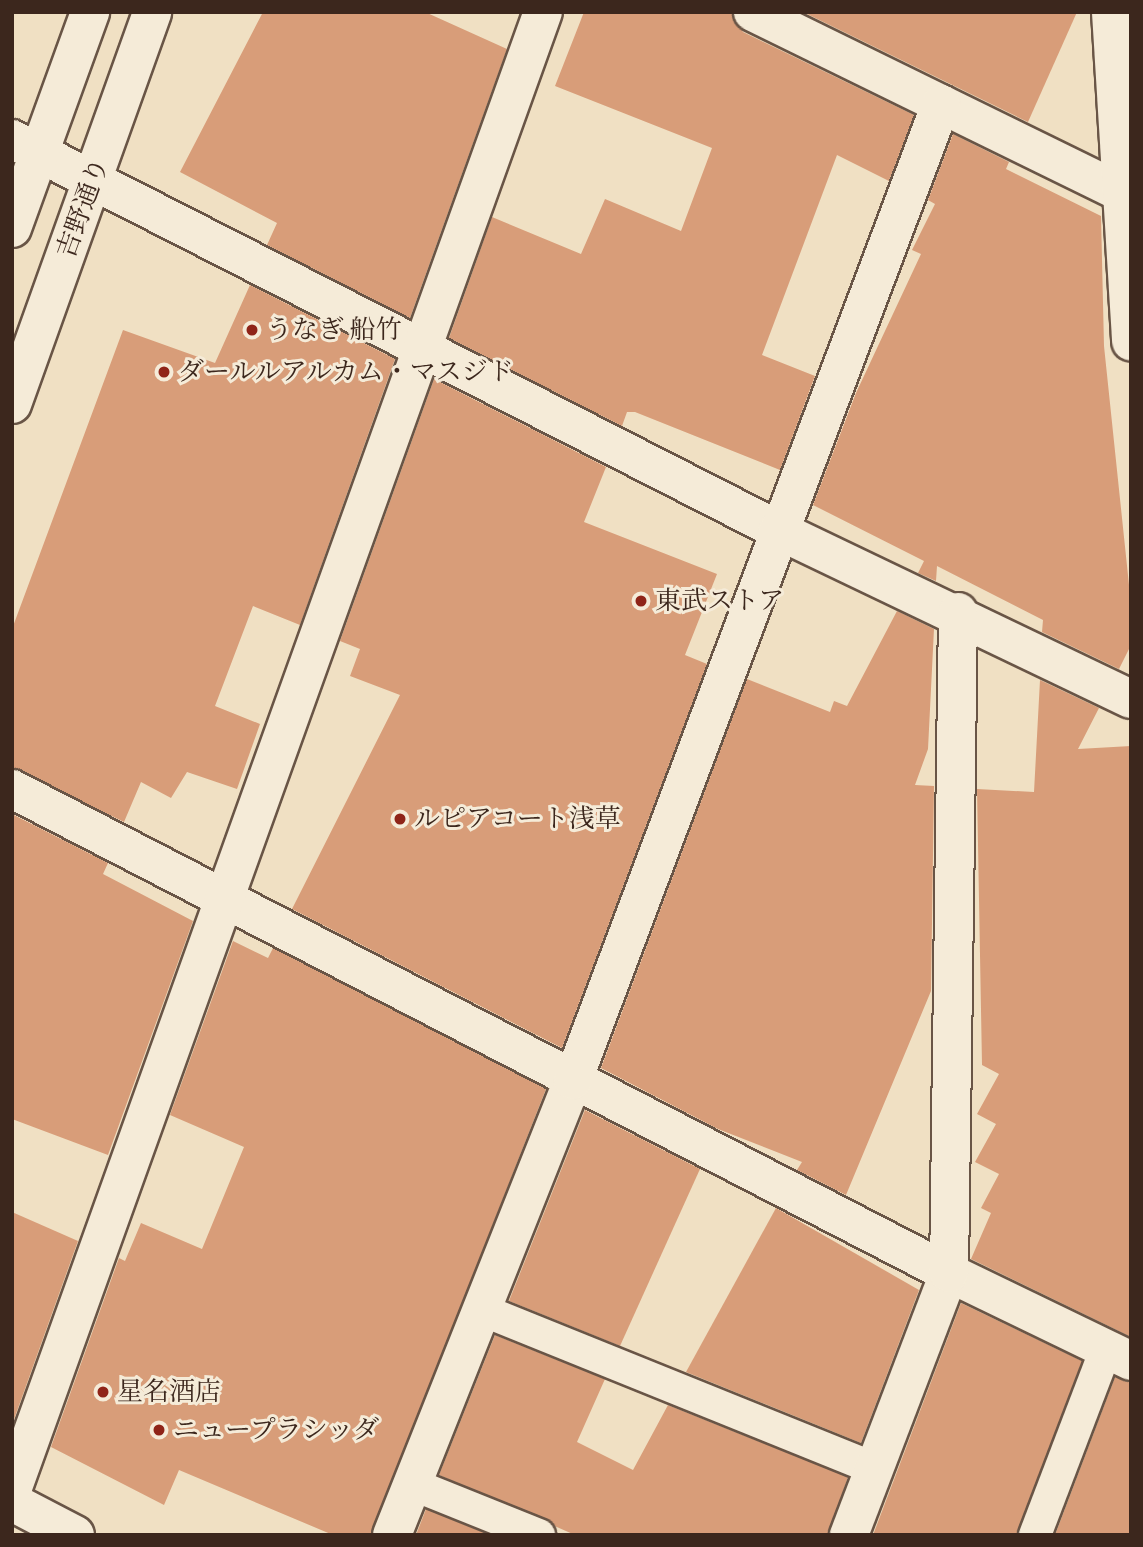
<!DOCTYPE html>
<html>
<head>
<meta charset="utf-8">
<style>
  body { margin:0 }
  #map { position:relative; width:1143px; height:1547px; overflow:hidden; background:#f0e0c3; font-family:"IM FELL Great Primer","Noto Serif JP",serif }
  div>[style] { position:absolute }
  .building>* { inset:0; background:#d89d79 }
  .roads { filter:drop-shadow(2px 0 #695546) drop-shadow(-2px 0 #695546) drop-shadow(0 2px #695546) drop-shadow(0 -2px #695546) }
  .lane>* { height:32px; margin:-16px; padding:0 16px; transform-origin:16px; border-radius:16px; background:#f5ebd8 }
  .street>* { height:38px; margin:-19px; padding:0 19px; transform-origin:19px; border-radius:19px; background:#f5ebd8 }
  .secondary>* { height:38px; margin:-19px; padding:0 19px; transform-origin:19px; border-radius:19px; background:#f5ebd8 }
  .dots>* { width:19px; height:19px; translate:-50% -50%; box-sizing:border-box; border:4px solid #f5ebd8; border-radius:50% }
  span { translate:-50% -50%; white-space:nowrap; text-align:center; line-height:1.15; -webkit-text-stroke:6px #f5ebd8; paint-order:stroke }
  .street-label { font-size:26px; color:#3c271d }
  .poi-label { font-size:26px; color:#3c271d }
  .left { translate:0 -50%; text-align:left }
  .frame { position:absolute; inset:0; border:14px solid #3c271d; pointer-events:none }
</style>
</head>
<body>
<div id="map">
  <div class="building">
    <div style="clip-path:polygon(263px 12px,425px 12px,507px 49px,410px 318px,267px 245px,277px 223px,180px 172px)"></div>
    <div style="clip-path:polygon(584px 12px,731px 12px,743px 32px,914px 115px,889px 181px,837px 155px,762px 355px,815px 376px,780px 470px,635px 412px,627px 412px,622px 426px,449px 338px,492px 217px,581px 254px,605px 199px,681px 231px,712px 148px,555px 86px)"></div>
    <div style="clip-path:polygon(803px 12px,1077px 12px,1028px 122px)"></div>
    <div style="clip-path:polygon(953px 134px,1009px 162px,1006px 169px,1101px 216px,1104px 346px,1131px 604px,1131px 645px,1119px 669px,1042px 632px,1043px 620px,937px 566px,936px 581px,918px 573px,924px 561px,813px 505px,856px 393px,921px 254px,912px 250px,935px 204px,928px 200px)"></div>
    <div style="clip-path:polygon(250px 285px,395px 359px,300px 625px,253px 606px,215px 706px,260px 724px,237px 789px,187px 772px,171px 798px,141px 782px,124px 822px,12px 767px,12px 629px,123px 330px,215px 363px)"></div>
    <div style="clip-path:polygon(434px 379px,606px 467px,584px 522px,717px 574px,685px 655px,707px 664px,562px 1048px,292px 909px,400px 695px,350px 676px,360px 649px,340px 641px)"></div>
    <div style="clip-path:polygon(897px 611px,934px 629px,928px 749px,915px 785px,934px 786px,931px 991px,846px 1195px,797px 1170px,802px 1162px,718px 1129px,601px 1068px,747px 679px,830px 712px,834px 701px,847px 706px)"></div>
    <div style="clip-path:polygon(1040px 680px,1099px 708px,1078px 749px,1131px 746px,1131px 1337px,971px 1259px,991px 1213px,981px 1208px,999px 1174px,975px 1162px,996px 1124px,977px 1114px,999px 1074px,982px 1065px,977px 789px,1034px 792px)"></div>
    <div style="clip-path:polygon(12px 814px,108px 863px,103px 874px,193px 921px,108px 1155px,12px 1119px)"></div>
    <div style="clip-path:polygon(233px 941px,268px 958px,273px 948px,546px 1089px,371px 1535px,333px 1535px,179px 1470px,164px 1505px,51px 1447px,119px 1258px,125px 1261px,141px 1223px,202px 1249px,244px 1147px,170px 1115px)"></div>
    <div style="clip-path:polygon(585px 1110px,700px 1169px,620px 1346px,509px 1301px)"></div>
    <div style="clip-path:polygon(776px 1208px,919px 1290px,861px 1443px,686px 1372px)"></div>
    <div style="clip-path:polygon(12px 1212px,78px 1241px,12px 1425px)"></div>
    <div style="clip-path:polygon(961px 1303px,1082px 1361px,1017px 1535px,873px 1535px)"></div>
    <div style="clip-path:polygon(495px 1335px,605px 1379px,577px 1442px,633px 1470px,668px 1405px,848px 1477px,828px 1535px,575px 1535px,439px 1475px)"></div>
    <div style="clip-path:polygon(1115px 1377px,1131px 1383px,1131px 1535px,1055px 1535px)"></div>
    <div style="clip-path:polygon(426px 1509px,485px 1533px,416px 1535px)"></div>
  </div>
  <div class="roads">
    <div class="lane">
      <div style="left:482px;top:1310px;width:423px;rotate:22deg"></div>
      <div style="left:412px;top:1484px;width:137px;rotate:21.9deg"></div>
      <div style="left:1035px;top:1535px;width:199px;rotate:-69.1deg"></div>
    </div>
    <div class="street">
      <div style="left:753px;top:12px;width:410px;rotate:26.1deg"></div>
      <div style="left:1111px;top:12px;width:330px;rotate:86.5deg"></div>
      <div style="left:12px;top:139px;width:860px;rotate:27.04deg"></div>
      <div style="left:778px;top:530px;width:391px;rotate:25.6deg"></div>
      <div style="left:12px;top:789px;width:1055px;rotate:27.32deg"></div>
      <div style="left:949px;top:1273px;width:202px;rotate:25.8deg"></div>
      <div style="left:12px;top:1490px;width:1570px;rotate:-70.24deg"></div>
      <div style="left:392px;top:1535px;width:490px;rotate:-68.3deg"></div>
      <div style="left:573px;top:1080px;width:1043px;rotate:-69.34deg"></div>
      <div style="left:849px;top:1535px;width:280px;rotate:-69.1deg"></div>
      <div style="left:949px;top:1273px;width:661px;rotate:-89.22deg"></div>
    </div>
    <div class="secondary">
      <div style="left:12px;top:228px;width:230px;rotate:-70.1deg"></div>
      <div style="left:12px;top:404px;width:416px;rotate:-70.3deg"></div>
      <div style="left:12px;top:1502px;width:71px;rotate:27.6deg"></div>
    </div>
  </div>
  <div class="dots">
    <div style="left:252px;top:330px;background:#8f2418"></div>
    <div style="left:164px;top:372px;background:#8f2418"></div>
    <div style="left:641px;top:601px;background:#8f2418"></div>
    <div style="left:400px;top:819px;background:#8f2418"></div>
    <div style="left:103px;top:1392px;background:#8f2418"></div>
    <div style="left:159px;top:1430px;background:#8f2418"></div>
  </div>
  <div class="street-label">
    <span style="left:83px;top:208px;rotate:-70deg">吉野通り</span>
  </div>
  <div class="poi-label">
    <span class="left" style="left:266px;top:330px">うなぎ 船竹</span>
    <span class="left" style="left:178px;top:372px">ダールルアルカム・マスジド</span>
    <span class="left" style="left:655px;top:601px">東武ストア</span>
    <span class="left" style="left:414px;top:819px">ルピアコート浅草</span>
    <span class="left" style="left:117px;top:1392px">星名酒店</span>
    <span class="left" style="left:173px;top:1430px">ニュープラシッダ</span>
  </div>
  <div class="frame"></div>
</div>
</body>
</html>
